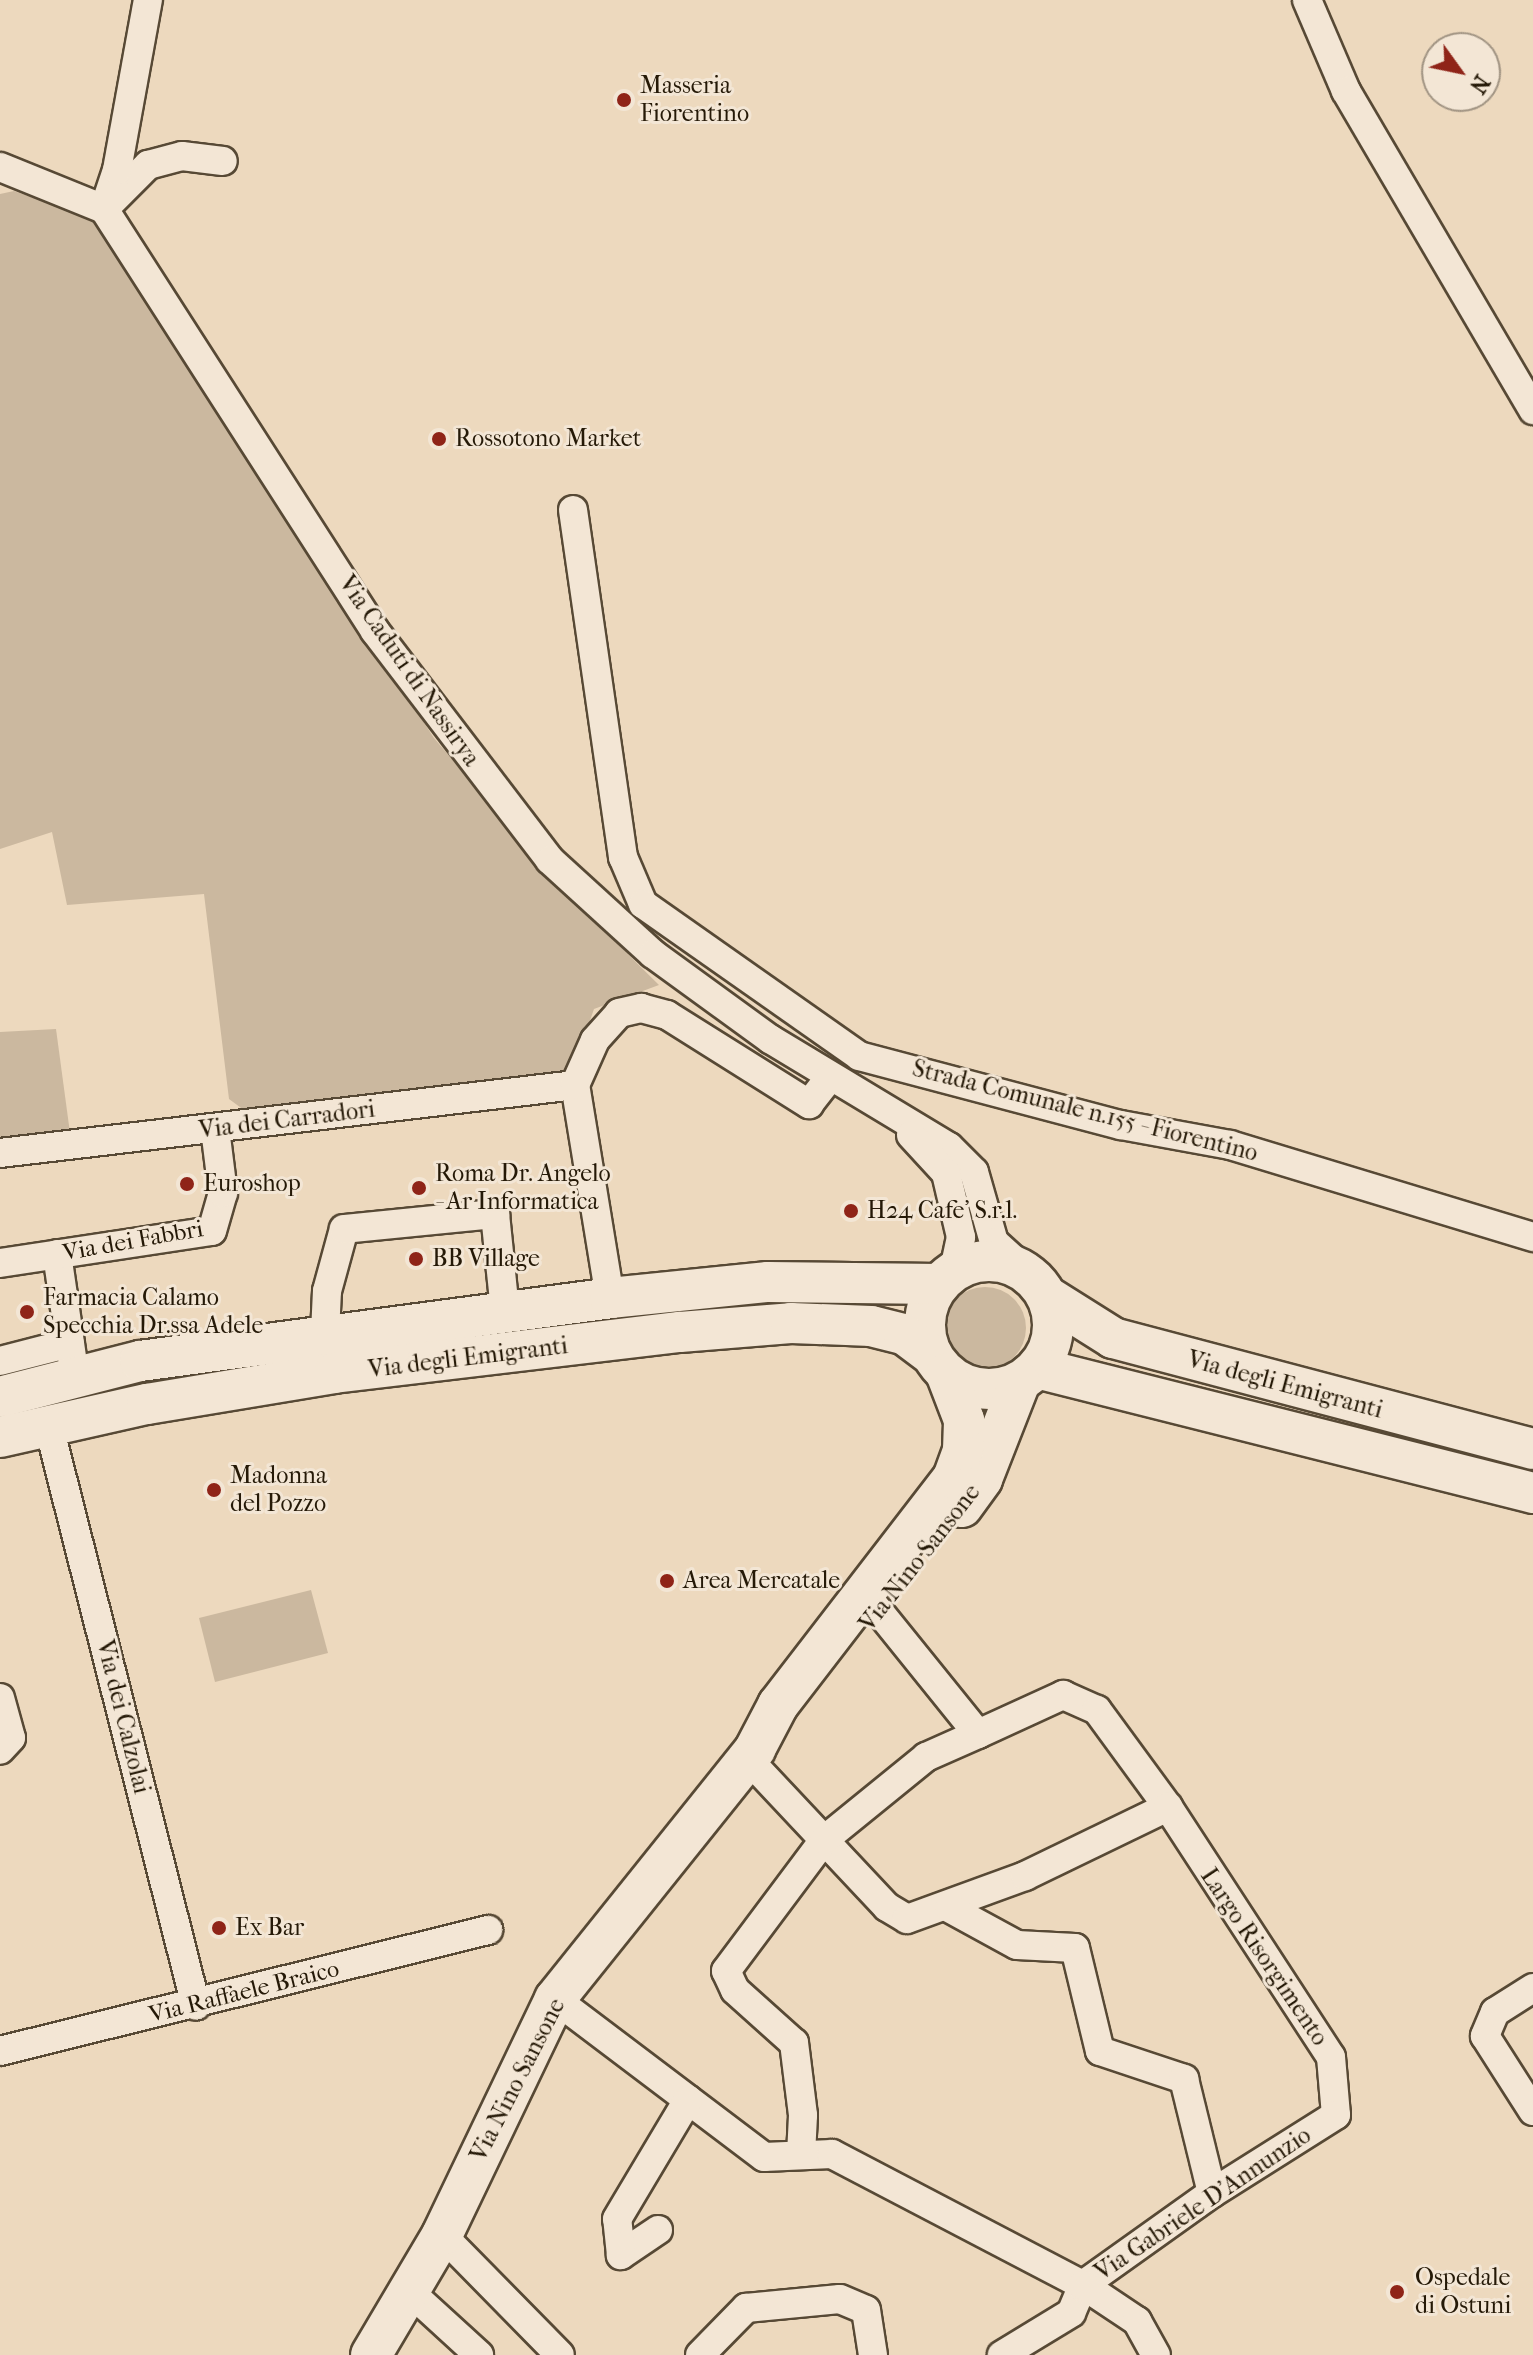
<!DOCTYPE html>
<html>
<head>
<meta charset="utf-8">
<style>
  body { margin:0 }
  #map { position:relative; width:1533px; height:2355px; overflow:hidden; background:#edd9be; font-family:"IM FELL French Canon",serif }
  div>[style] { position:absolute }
  .green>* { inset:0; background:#cbb89f }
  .round { border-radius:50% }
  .roads { filter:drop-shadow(2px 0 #574935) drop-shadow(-2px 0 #574935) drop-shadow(0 2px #574935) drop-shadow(0 -2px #574935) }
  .street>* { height:28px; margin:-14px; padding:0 14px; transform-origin:14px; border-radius:14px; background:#f3e6d5 }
  .secondary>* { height:40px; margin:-20px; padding:0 20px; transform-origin:20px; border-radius:20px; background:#f3e6d5 }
  .secondary>.ring { margin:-20px; padding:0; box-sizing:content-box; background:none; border:40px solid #f3e6d5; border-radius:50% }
  .dots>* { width:22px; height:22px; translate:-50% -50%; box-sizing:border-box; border:4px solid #f3e6d5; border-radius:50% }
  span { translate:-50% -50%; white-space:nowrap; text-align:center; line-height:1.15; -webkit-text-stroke:6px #f3e6d5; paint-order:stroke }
  .poi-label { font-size:24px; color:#251907 }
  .left { translate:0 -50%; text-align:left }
  .street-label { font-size:24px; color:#251907 }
  .north { position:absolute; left:1421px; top:32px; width:80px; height:80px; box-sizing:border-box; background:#f3e6d5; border:2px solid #a19483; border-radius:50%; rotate:123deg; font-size:22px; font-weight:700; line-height:32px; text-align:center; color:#251907 }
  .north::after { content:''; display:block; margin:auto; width:28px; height:36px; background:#8f2418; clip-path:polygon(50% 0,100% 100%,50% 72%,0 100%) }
</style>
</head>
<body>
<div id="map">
  <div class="green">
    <div style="clip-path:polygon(14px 191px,93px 219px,434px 738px,561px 888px,659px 985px,594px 1009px,571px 1075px,248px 1113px,229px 1099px,204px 894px,67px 905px,52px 832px,0 849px,0 194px)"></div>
    <div style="clip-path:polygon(56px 1029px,70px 1133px,0 1141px,0 1032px)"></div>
    <div class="round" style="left:944px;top:1287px;width:82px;height:82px"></div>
    <div style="clip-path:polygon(311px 1590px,328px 1653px,215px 1682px,199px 1618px)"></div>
  </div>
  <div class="roads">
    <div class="street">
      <div style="left:1307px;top:0;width:99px;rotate:66.8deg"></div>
      <div style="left:1346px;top:91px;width:370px;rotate:59.6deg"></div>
      <div style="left:0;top:167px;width:112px;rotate:22deg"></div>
      <div style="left:104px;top:209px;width:502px;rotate:57.29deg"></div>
      <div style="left:375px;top:631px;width:288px;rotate:52.6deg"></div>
      <div style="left:550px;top:860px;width:139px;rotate:42.4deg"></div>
      <div style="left:653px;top:954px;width:145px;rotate:36deg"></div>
      <div style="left:770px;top:1039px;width:209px;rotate:31.1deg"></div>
      <div style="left:949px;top:1147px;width:35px;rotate:45deg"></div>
      <div style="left:974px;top:1172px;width:73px;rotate:74.1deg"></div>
      <div style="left:994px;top:1242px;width:55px;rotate:42.1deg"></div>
      <div style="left:110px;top:203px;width:54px;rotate:-45deg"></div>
      <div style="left:148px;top:165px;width:35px;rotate:-15deg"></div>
      <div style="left:182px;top:156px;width:41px;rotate:7deg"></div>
      <div style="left:104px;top:209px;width:41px;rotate:-71.6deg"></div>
      <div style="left:117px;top:170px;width:173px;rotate:-79.7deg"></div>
      <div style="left:573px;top:510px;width:351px;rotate:81.8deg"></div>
      <div style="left:623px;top:857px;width:51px;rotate:66.9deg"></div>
      <div style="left:643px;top:904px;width:264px;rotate:35.1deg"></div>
      <div style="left:859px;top:1056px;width:271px;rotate:14.8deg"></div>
      <div style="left:1121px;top:1125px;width:111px;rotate:10.4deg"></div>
      <div style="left:1230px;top:1145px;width:317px;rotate:16.9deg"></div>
      <div style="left:911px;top:1135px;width:52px;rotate:47.4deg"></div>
      <div style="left:946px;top:1173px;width:66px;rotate:76.8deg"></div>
      <div style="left:961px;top:1237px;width:35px;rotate:102deg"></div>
      <div style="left:0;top:1153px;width:579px;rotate:-6.74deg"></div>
      <div style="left:57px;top:1254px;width:125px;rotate:81.7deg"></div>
      <div style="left:0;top:1263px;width:214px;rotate:-8.6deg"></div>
      <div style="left:212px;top:1231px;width:40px;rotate:-74deg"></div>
      <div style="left:223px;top:1193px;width:64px;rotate:-97.1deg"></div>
      <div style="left:610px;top:1298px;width:216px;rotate:-99.3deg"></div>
      <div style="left:575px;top:1085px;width:49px;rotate:-66deg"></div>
      <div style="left:595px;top:1040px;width:36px;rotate:-48deg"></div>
      <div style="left:619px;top:1013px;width:23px;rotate:-13deg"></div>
      <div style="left:641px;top:1008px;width:27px;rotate:15deg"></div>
      <div style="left:667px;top:1015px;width:168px;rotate:32.1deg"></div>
      <div style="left:809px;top:1104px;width:34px;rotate:-52deg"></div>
      <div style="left:325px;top:1333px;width:42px;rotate:-87.3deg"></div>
      <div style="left:327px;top:1291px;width:64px;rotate:-74.7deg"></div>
      <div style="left:344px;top:1229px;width:152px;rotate:-5.7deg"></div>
      <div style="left:495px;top:1214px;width:98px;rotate:84.1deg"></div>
      <div style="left:0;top:1361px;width:72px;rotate:-14.4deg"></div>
      <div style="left:49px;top:1427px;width:597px;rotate:75.75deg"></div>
      <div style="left:865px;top:1594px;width:180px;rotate:51.1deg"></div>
      <div style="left:978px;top:1734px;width:94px;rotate:-24.6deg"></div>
      <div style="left:1063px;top:1695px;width:37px;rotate:24deg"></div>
      <div style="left:1097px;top:1710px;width:120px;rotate:53.8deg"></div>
      <div style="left:0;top:1698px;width:41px;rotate:74.6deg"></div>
      <div style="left:11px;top:1738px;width:16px;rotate:133deg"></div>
      <div style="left:748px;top:1759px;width:203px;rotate:46.8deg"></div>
      <div style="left:887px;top:1907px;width:23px;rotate:31deg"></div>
      <div style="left:907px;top:1919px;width:126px;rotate:-20deg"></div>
      <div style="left:1025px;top:1876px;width:159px;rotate:-25.8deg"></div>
      <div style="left:1168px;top:1807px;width:298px;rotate:56.9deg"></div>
      <div style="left:1331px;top:2057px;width:58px;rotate:85.1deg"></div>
      <div style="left:1336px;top:2115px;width:146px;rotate:147.8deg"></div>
      <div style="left:1212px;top:2193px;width:158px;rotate:144.5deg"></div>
      <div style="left:1083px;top:2285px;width:30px;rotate:113deg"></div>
      <div style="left:1071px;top:2313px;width:81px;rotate:148.7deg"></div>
      <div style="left:949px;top:1908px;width:77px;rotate:28.6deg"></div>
      <div style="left:1017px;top:1945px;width:58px;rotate:3deg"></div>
      <div style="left:1075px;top:1948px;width:106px;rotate:76.4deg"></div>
      <div style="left:1100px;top:2051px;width:89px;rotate:18.4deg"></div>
      <div style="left:1184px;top:2079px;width:117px;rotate:76.2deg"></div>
      <div style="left:1533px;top:1988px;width:45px;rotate:147.7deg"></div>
      <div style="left:1495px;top:2012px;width:26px;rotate:113deg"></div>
      <div style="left:1485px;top:2036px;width:89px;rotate:57.4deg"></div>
      <div style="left:555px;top:1999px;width:262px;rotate:37.1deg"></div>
      <div style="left:764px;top:2157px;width:68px;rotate:-2.5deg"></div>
      <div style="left:832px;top:2154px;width:283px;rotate:27.6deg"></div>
      <div style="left:1083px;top:2285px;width:65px;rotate:33.7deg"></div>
      <div style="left:1137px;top:2321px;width:39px;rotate:61deg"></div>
      <div style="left:0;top:2051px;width:503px;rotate:-13.93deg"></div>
      <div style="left:801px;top:2155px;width:40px;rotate:-87.1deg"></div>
      <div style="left:803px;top:2115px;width:73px;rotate:-97.1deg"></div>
      <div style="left:794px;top:2043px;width:79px;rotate:-138.1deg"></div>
      <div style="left:735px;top:1990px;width:21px;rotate:-115deg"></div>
      <div style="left:726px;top:1971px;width:164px;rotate:-53.2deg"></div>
      <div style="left:824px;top:1840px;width:132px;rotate:-39.1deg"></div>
      <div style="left:926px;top:1757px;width:57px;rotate:-23.9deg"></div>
      <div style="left:658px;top:2230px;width:45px;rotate:146deg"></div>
      <div style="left:621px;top:2255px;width:36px;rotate:-96deg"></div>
      <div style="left:617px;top:2219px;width:139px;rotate:-59.2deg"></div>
      <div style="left:442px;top:2235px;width:168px;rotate:45.5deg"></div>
      <div style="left:409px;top:2291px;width:95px;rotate:42.4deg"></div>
      <div style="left:700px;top:2355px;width:66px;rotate:-45.6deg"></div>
      <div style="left:746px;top:2308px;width:94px;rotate:-5.5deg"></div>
      <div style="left:840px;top:2299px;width:28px;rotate:23deg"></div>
      <div style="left:866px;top:2310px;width:46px;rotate:81.2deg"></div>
    </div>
    <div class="secondary">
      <div class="ring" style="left:925px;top:1261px;width:88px;height:88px"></div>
      <div style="left:1048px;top:1297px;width:77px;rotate:32.2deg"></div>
      <div style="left:1113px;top:1338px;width:434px;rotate:14.8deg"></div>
      <div style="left:1037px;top:1368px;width:512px;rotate:14.14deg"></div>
      <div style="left:0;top:1397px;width:145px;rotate:-14.4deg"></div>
      <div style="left:140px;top:1361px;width:474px;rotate:-7.6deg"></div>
      <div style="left:610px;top:1298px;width:159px;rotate:-5.8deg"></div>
      <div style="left:768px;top:1282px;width:171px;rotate:0.7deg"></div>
      <div style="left:0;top:1437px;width:151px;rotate:-12.7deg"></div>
      <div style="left:147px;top:1404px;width:190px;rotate:-9.4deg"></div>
      <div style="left:334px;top:1373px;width:348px;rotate:-6.8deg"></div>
      <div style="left:680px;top:1332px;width:111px;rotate:-4.6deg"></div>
      <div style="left:791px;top:1323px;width:80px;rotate:2.1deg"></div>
      <div style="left:871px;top:1326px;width:34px;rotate:14deg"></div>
      <div style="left:904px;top:1334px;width:35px;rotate:37deg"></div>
      <div style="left:962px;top:1507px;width:34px;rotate:-54deg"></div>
      <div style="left:982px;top:1479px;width:104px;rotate:-68.6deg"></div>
      <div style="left:371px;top:2355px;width:139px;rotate:-59.4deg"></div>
      <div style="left:442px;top:2235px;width:262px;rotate:-64.4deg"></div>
      <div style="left:555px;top:1999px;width:320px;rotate:-51.3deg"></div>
      <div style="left:755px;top:1749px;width:50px;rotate:-62.4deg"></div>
      <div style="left:778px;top:1705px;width:287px;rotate:-52.4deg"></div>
      <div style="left:953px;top:1478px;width:30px;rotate:-70deg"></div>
      <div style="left:963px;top:1450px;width:30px;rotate:-88deg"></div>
      <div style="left:964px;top:1420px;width:50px;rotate:-111deg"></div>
    </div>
  </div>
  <div class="dots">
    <div style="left:624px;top:100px;background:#8f2418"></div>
    <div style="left:439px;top:439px;background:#8f2418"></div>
    <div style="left:187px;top:1184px;background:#8f2418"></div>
    <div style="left:419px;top:1188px;background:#8f2418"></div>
    <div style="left:851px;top:1211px;background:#8f2418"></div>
    <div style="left:416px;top:1259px;background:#8f2418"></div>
    <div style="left:27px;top:1312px;background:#8f2418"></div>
    <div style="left:214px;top:1490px;background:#8f2418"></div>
    <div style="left:667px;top:1581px;background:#8f2418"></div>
    <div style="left:219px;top:1928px;background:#8f2418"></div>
    <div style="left:1397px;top:2292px;background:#8f2418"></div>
  </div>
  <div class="poi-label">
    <span class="left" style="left:640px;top:100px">Masseria<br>Fiorentino</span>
    <span class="left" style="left:455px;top:439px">Rossotono Market</span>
    <span class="left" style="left:435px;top:1188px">Roma Dr. Angelo<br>- Ar Informatica</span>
    <span class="left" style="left:203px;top:1184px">Euroshop</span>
    <span class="left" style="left:867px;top:1211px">H24 Cafe' S.r.l.</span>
    <span class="left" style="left:432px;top:1259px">BB Village</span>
    <span class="left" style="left:43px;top:1312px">Farmacia Calamo<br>Specchia Dr.ssa Adele</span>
    <span class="left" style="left:230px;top:1490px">Madonna<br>del Pozzo</span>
    <span class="left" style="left:683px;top:1581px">Area Mercatale</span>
    <span class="left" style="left:235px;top:1928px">Ex Bar</span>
    <span class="left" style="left:1415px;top:2292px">Ospedale<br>di Ostuni</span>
  </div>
  <div class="street-label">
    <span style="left:409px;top:671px;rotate:55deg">Via Caduti di Nassirya</span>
    <span style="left:1085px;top:1111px;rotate:14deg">Strada Comunale n.155 - Fiorentino</span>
    <span style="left:287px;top:1120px;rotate:-7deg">Via dei Carradori</span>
    <span style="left:133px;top:1241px;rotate:-10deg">Via dei Fabbri</span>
    <span style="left:468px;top:1358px;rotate:-7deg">Via degli Emigranti</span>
    <span style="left:1285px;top:1385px;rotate:15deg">Via degli Emigranti</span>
    <span style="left:920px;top:1558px;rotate:-52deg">Via Nino Sansone</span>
    <span style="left:123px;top:1717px;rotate:76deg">Via dei Calzolai</span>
    <span style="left:1264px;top:1957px;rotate:56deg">Largo Risorgimento</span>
    <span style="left:244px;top:1992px;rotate:-14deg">Via Raffaele Braico</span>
    <span style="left:518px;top:2080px;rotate:-63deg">Via Nino Sansone</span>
    <span style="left:1203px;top:2204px;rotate:-34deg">Via Gabriele D'Annunzio</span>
  </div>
  <div class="north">N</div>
</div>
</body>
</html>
